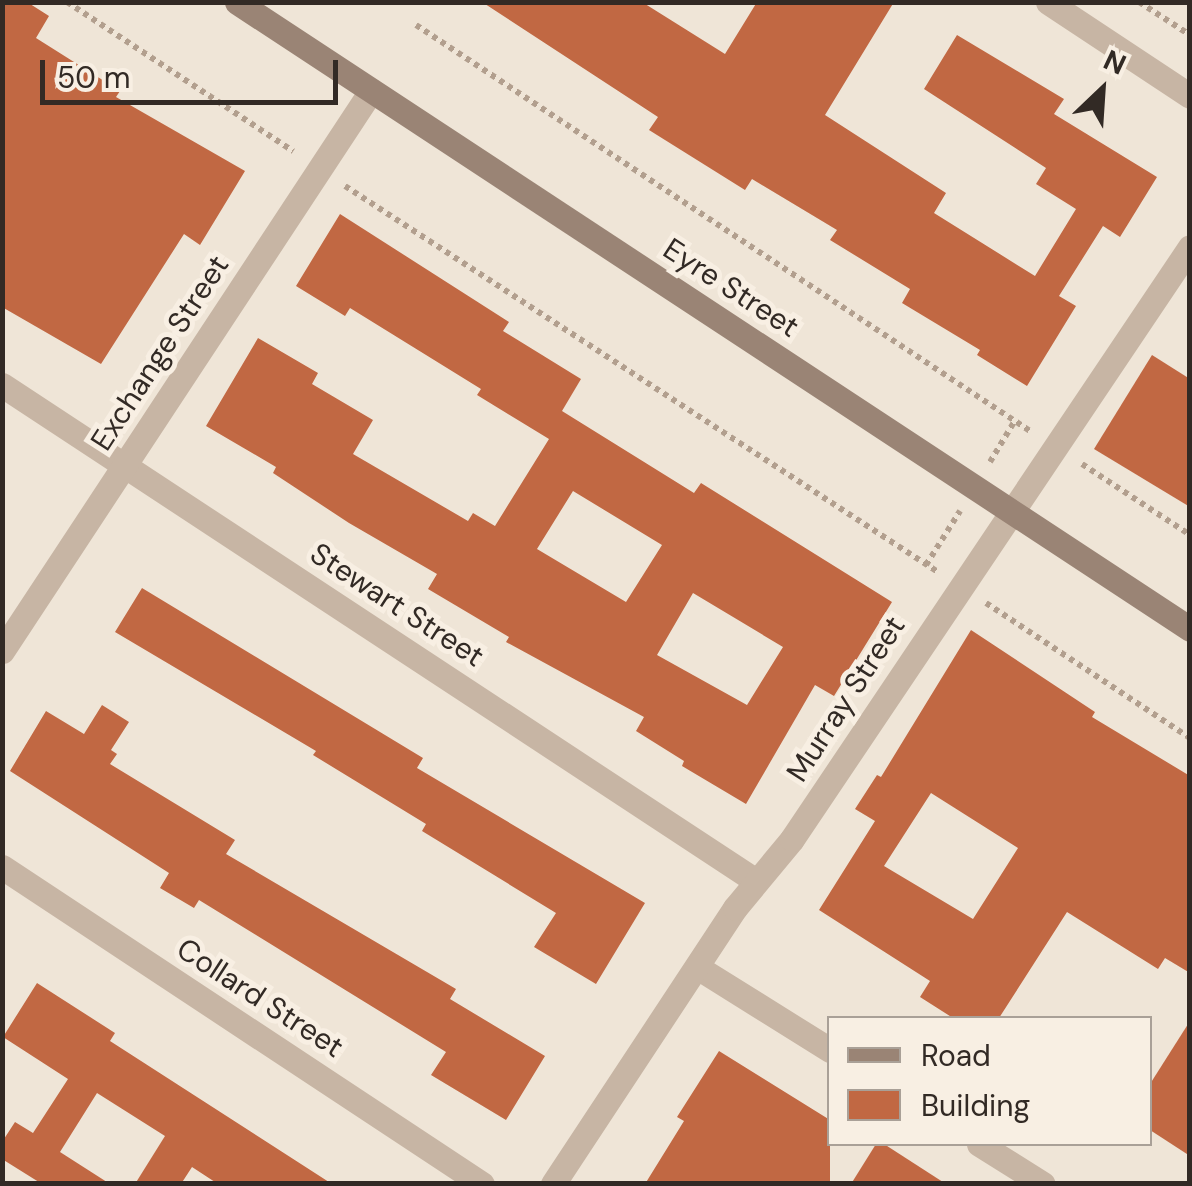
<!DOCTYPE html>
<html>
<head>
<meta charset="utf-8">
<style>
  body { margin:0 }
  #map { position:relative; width:1192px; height:1186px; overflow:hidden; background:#efe5d7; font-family:"DM Sans",sans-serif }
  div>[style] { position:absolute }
  .building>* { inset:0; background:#c16843 }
  .path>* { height:6px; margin-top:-3px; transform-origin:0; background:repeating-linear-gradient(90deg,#b29f8e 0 5px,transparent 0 10px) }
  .minor>* { height:25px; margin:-12.5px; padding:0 12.5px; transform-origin:12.5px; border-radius:12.5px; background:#c7b5a4 }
  .secondary>* { height:25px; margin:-12.5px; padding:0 12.5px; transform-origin:12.5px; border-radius:12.5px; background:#9a8475 }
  span { translate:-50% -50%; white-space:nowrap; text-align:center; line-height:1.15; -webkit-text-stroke:10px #f8efe3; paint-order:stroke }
  .street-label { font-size:30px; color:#322a25 }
  .frame { position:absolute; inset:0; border:5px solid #322a25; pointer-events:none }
  .legend { position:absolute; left:827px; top:1016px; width:325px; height:130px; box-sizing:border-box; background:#f8efe3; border:2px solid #a9a097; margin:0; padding:12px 18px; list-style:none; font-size:30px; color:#322a25 }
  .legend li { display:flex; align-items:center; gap:20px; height:50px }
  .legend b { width:50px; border:2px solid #a9a097 }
  .north { position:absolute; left:1052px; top:40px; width:100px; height:100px; -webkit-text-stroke:8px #f8efe3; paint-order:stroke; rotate:25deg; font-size:28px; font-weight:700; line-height:40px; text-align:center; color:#322a25 }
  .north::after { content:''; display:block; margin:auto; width:35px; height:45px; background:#322a25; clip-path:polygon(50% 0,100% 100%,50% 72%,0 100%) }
  .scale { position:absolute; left:40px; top:60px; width:298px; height:45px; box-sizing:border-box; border:5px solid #322a25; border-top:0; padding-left:12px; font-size:30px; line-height:35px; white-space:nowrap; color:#322a25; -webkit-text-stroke:8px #f8efe3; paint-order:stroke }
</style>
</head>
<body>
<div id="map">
  <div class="building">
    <div style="clip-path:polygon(2px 2px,27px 2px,49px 16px,36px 38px,120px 91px,116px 97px,245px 171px,200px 245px,184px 234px,101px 364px,2px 307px)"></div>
    <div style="clip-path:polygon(482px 2px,642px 2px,725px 54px,757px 2px,894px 2px,825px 115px,946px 193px,934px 213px,1035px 276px,1076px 209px,1036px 184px,1046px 168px,924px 89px,957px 35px,1064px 99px,1054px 114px,1157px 177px,1120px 237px,1103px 226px,1059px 296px,1076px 306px,1027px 386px,977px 355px,980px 350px,902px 303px,910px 289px,830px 240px,837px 230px,752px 179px,745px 190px,649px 130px,658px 117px)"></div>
    <div style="clip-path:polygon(evenodd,340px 214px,509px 322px,503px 331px,581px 379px,562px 411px,694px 493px,701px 483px,892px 602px,834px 696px,815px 685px,746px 804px,682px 766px,684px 761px,636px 731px,644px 717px,506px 642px,509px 637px,428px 589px,437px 574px,349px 523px,273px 473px,276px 467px,206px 426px,258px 338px,318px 373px,312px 384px,373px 420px,353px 454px,468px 521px,473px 513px,495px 526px,549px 439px,477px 395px,481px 389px,350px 308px,345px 316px,296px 286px,340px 214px,573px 491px,662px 545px,626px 602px,537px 549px,573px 491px,340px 214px,693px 593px,783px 647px,747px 705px,657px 655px,693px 593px)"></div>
    <div style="clip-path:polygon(1152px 355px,1190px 379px,1190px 507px,1094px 449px)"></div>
    <div style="clip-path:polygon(142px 588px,423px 758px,417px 768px,645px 903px,596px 984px,534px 947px,556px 913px,422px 831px,426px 824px,313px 755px,316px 751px,115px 632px)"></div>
    <div style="clip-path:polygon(evenodd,971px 630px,1095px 712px,1092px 717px,1190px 776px,1190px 973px,1165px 958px,1158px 969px,1067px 912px,999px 1018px,953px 1018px,920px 997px,930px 981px,819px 910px,875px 821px,855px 809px,877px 775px,881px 777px,971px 630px,931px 793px,1018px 848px,973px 919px,884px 866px,931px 793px)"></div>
    <div style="clip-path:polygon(102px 705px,129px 722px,111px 750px,117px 754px,110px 764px,235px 840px,226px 854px,456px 989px,450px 999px,545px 1056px,506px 1120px,431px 1075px,446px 1052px,199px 900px,194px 908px,160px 888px,169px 873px,10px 771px,46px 711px,84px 734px)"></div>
    <div style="clip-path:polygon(37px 983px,115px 1033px,110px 1041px,332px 1184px,218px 1184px,192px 1167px,181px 1184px,135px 1184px,165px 1136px,97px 1093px,60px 1152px,110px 1184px,42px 1184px,2px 1159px,2px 1142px,15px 1122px,33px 1133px,68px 1079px,3px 1037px)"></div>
    <div style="clip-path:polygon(1190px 1021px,1190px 1156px,1150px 1130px,1150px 1084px)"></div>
    <div style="clip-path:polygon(719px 1051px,830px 1120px,830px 1184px,645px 1184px,684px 1121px,677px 1117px)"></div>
    <div style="clip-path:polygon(876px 1144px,884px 1144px,946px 1184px,851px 1184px)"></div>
  </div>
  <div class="path">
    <div style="left:67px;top:2px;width:271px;rotate:33.4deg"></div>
    <div style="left:1139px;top:2px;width:61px;rotate:32.9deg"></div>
    <div style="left:416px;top:25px;width:736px;rotate:33.47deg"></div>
    <div style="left:345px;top:186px;width:708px;rotate:33.06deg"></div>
    <div style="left:990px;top:462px;width:47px;rotate:-59deg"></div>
    <div style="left:1082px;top:464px;width:129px;rotate:33.3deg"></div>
    <div style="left:926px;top:565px;width:64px;rotate:-57.8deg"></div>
    <div style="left:986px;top:603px;width:245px;rotate:33.5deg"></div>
  </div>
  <div class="minor">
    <div style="left:1048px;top:2px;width:170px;rotate:33.5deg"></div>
    <div style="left:2px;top:385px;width:903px;rotate:33.34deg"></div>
    <div style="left:2px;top:651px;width:671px;rotate:-56.62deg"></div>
    <div style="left:2px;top:867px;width:575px;rotate:33.44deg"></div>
    <div style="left:697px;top:967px;width:157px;rotate:32deg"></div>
    <div style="left:979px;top:1144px;width:75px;rotate:32deg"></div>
    <div style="left:553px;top:1184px;width:331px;rotate:-56.6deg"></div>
    <div style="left:735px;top:908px;width:89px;rotate:-50.4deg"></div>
    <div style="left:792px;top:839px;width:713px;rotate:-56.09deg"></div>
  </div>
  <div class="secondary">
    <div style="left:237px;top:2px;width:1141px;rotate:33.34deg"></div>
  </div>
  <div class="street-label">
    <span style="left:731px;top:288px;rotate:33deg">Eyre Street</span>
    <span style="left:160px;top:353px;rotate:-57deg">Exchange Street</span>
    <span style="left:397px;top:605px;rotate:33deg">Stewart Street</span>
    <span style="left:846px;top:699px;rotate:-57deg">Murray Street</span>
    <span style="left:260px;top:998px;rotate:33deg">Collard Street</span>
  </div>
  <div class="frame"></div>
  <ul class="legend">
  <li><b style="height:12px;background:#9a8475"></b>Road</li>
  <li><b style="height:28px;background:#c16843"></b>Building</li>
  </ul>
  <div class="north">N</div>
  <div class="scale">50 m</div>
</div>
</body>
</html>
